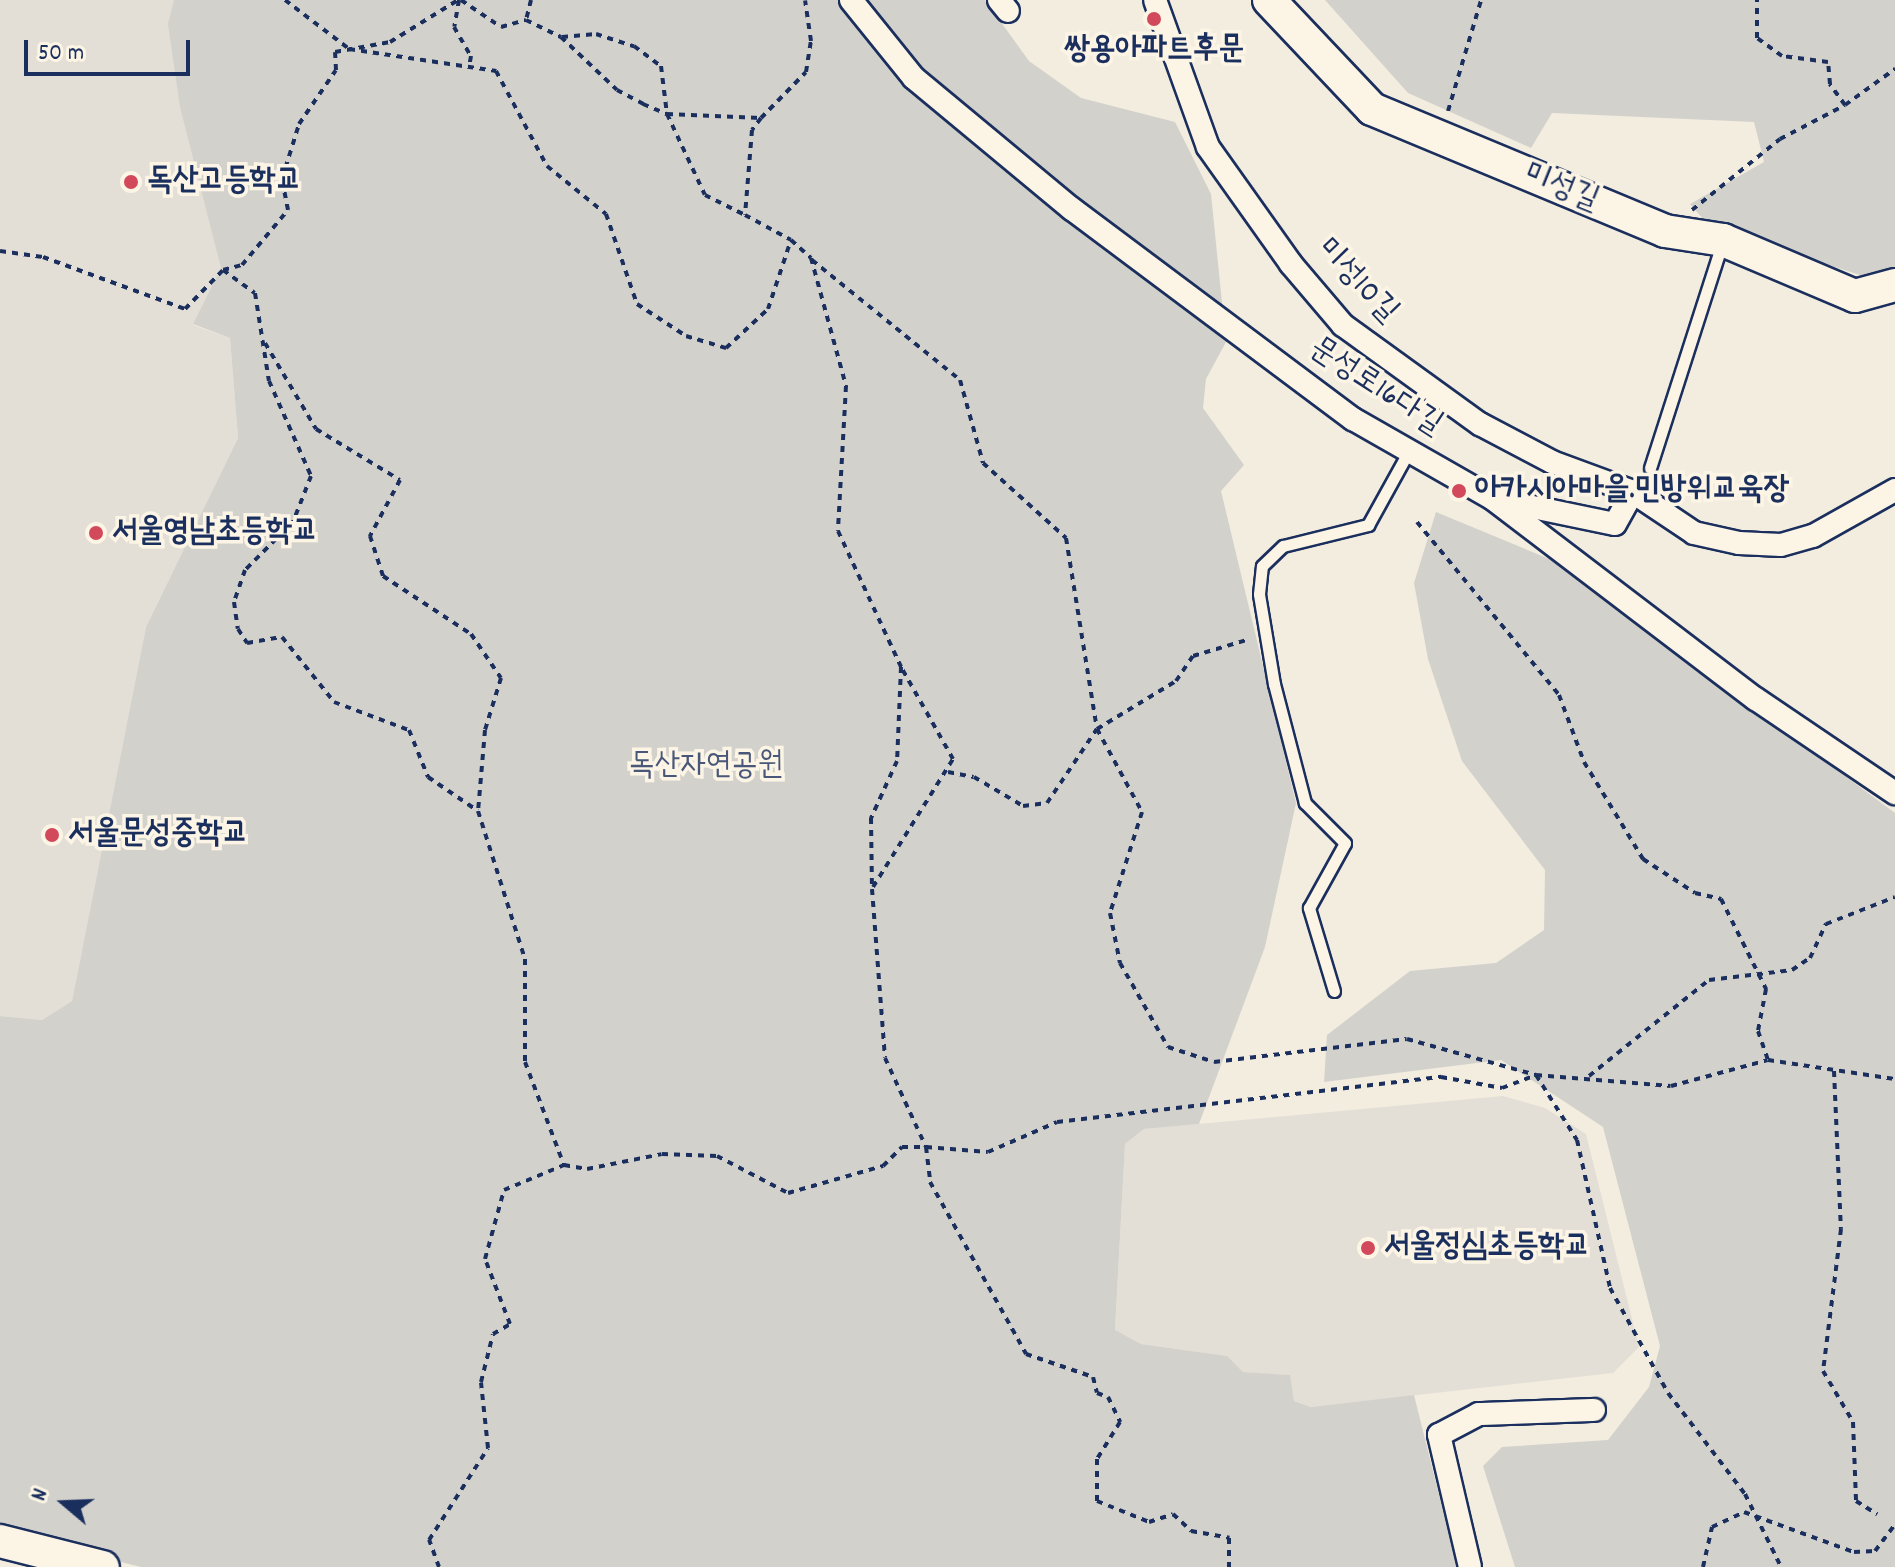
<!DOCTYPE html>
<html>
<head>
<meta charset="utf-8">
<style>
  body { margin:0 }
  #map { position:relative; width:1895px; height:1567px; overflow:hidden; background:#f3ede0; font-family:Dekko,"Poor Story",sans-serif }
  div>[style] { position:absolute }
  .built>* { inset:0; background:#e3dfd6 }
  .green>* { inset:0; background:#d3d1cc }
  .path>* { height:4px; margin-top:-2px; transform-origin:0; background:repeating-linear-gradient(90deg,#1b2f5e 0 6px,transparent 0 12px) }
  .roads { filter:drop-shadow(2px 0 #1b2f5e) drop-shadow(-2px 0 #1b2f5e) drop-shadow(0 2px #1b2f5e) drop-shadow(0 -2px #1b2f5e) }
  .lane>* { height:11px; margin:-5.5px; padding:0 5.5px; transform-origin:5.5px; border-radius:5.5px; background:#fcf5e5 }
  .street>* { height:22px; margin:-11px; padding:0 11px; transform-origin:11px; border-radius:11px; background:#fcf5e5 }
  .secondary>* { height:32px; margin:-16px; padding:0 16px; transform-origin:16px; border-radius:16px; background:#fcf5e5 }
  .dots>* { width:22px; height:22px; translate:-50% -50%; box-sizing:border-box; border:4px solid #fcf5e5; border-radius:50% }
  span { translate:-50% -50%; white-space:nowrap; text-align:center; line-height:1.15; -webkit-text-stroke:7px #fcf5e5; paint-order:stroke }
  .poi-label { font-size:32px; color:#1b2f5e; font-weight:700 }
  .left { translate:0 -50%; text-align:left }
  .street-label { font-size:32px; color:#1b2f5e }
  .park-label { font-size:32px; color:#49587a }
  .north { position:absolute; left:24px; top:1463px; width:80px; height:80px; -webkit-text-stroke:6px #fcf5e5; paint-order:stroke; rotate:289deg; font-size:22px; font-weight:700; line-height:32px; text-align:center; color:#1b2f5e }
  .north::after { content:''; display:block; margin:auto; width:28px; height:36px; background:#1b2f5e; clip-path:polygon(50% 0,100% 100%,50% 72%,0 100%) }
  .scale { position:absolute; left:24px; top:40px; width:166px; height:36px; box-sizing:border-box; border:4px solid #1b2f5e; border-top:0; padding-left:10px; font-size:24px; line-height:28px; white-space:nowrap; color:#1b2f5e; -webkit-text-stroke:6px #fcf5e5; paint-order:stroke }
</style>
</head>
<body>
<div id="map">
  <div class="built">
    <div style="clip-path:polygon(0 0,261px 0,352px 87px,193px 325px,230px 338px,238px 438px,146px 627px,72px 1001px,42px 1020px,0 1016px)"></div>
    <div style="clip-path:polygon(1503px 1096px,1545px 1108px,1586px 1134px,1639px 1347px,1613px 1373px,1311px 1407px,1294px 1401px,1289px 1375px,1243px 1372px,1226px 1356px,1141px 1344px,1115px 1331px,1125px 1144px,1144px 1129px)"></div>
  </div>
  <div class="green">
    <div style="clip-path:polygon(174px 0,985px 0,1029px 61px,1081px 98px,1175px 122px,1211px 194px,1226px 342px,1206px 379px,1203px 408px,1244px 465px,1221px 491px,1296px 803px,1265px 947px,1199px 1124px,1144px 1129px,1125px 1144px,1115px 1330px,1141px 1344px,1227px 1356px,1243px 1372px,1290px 1375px,1294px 1401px,1311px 1407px,1414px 1395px,1457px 1567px,141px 1567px,0 1532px,0 1016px,42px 1020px,72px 1001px,146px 627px,238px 438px,230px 338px,193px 324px,221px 268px,180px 107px,168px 24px)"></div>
    <div style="clip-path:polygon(1325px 0,1895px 0,1895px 269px,1866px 277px,1709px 226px,1690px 204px,1764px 162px,1754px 122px,1552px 113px,1531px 148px,1408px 93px)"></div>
    <div style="clip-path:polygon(1436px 512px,1554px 561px,1895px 813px,1895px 1567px,1515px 1567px,1483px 1466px,1502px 1447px,1608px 1440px,1649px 1387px,1660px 1346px,1603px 1127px,1501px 1060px,1324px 1082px,1327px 1035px,1410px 971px,1496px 963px,1544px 930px,1545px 870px,1462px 761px,1428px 659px,1414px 583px)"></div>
  </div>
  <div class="path">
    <div style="left:285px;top:0;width:81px;rotate:37.4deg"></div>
    <div style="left:349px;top:49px;width:149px;rotate:8.5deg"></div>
    <div style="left:496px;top:71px;width:108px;rotate:61.8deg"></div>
    <div style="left:547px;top:166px;width:76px;rotate:39.1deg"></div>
    <div style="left:606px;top:214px;width:95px;rotate:71deg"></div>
    <div style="left:637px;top:304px;width:59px;rotate:33.1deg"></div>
    <div style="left:686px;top:336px;width:42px;rotate:16.7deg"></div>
    <div style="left:726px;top:348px;width:57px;rotate:-42.9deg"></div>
    <div style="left:768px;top:309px;width:73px;rotate:-71.6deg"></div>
    <div style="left:791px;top:240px;width:27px;rotate:42deg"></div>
    <div style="left:811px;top:258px;width:133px;rotate:74.7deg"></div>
    <div style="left:846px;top:386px;width:145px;rotate:93.2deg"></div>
    <div style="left:838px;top:531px;width:150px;rotate:65.1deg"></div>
    <div style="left:901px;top:667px;width:94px;rotate:92.4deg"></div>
    <div style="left:897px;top:761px;width:63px;rotate:114.5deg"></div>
    <div style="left:871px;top:818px;width:71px;rotate:89.2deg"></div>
    <div style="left:872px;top:889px;width:169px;rotate:85.6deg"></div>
    <div style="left:885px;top:1058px;width:98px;rotate:65.3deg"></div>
    <div style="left:926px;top:1147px;width:62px;rotate:4.6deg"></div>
    <div style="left:988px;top:1152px;width:75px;rotate:-23.5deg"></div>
    <div style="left:1057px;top:1122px;width:387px;rotate:-6.7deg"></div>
    <div style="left:1441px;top:1077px;width:62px;rotate:10.2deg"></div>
    <div style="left:1502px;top:1088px;width:36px;rotate:-21deg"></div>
    <div style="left:1536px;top:1075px;width:135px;rotate:4.7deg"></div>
    <div style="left:1671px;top:1086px;width:100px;rotate:-15deg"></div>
    <div style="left:1768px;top:1060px;width:128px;rotate:8.5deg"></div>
    <div style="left:459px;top:0;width:27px;rotate:100deg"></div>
    <div style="left:454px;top:27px;width:34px;rotate:60deg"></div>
    <div style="left:471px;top:56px;width:11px;rotate:100deg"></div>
    <div style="left:461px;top:0;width:48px;rotate:34deg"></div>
    <div style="left:501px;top:27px;width:26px;rotate:-16deg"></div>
    <div style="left:531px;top:0;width:21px;rotate:104deg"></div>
    <div style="left:526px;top:20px;width:39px;rotate:26deg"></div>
    <div style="left:561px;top:37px;width:77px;rotate:43.4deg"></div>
    <div style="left:617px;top:90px;width:30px;rotate:28deg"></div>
    <div style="left:643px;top:104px;width:26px;rotate:23deg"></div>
    <div style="left:667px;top:114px;width:94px;rotate:2.4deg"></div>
    <div style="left:761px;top:118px;width:64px;rotate:-45.6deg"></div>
    <div style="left:806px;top:72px;width:31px;rotate:-81deg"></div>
    <div style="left:811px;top:41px;width:41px;rotate:-98.3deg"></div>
    <div style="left:562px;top:37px;width:34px;rotate:-5deg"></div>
    <div style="left:596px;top:34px;width:40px;rotate:18deg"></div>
    <div style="left:634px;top:46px;width:34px;rotate:37deg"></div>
    <div style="left:661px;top:66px;width:48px;rotate:82.9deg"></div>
    <div style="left:667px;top:114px;width:89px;rotate:64.9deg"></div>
    <div style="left:705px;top:195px;width:45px;rotate:26.6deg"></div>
    <div style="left:1845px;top:105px;width:62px;rotate:-35.8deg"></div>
    <div style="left:1448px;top:111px;width:116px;rotate:-73.4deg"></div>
    <div style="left:761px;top:118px;width:15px;rotate:127deg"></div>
    <div style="left:752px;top:130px;width:85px;rotate:94.7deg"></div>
    <div style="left:745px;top:215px;width:52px;rotate:28.5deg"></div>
    <div style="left:1692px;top:210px;width:113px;rotate:-38.9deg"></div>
    <div style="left:1780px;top:139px;width:73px;rotate:-27.6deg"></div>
    <div style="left:1845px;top:105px;width:26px;rotate:-126deg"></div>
    <div style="left:1830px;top:84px;width:22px;rotate:-95deg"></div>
    <div style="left:1828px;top:62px;width:46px;rotate:-172.6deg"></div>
    <div style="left:1782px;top:56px;width:31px;rotate:-144deg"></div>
    <div style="left:1757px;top:38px;width:38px;rotate:-90deg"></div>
    <div style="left:0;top:251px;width:43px;rotate:7.9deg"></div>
    <div style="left:43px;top:257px;width:151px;rotate:20.1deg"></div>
    <div style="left:185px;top:309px;width:54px;rotate:-45.7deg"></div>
    <div style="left:223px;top:270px;width:39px;rotate:36deg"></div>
    <div style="left:255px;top:293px;width:89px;rotate:81deg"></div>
    <div style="left:269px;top:381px;width:104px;rotate:66.1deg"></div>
    <div style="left:311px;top:476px;width:49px;rotate:111.4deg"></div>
    <div style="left:293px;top:522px;width:68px;rotate:135deg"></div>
    <div style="left:245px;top:570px;width:34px;rotate:109deg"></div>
    <div style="left:234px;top:602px;width:27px;rotate:82deg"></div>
    <div style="left:238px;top:629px;width:17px;rotate:57deg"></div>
    <div style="left:247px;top:643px;width:36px;rotate:-10deg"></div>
    <div style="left:282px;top:637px;width:83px;rotate:51.3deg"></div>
    <div style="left:334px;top:702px;width:80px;rotate:20.5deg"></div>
    <div style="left:409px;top:730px;width:51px;rotate:68deg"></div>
    <div style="left:428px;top:777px;width:60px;rotate:34.2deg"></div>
    <div style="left:478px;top:811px;width:155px;rotate:72.4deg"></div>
    <div style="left:525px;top:959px;width:103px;rotate:90deg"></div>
    <div style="left:525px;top:1062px;width:110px;rotate:69.3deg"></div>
    <div style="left:812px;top:260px;width:191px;rotate:39deg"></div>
    <div style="left:960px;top:380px;width:86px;rotate:74.5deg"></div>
    <div style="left:983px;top:463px;width:112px;rotate:42.1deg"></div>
    <div style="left:1066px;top:538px;width:193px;rotate:80.8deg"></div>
    <div style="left:1097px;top:729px;width:94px;rotate:61.5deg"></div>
    <div style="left:1142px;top:812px;width:106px;rotate:107.6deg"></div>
    <div style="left:1110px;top:913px;width:51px;rotate:78.7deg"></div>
    <div style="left:1120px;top:963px;width:97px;rotate:60.3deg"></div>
    <div style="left:1168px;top:1047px;width:48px;rotate:18.1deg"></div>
    <div style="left:1214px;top:1062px;width:194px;rotate:-6.8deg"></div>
    <div style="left:1407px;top:1039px;width:134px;rotate:15.6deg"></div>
    <div style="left:1536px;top:1075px;width:77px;rotate:57.8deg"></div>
    <div style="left:1577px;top:1140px;width:152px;rotate:77.4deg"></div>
    <div style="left:1610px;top:1288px;width:120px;rotate:61.1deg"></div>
    <div style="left:1668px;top:1393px;width:127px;rotate:52.7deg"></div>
    <div style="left:1745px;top:1494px;width:81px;rotate:63.7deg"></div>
    <div style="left:223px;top:270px;width:20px;rotate:-15deg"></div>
    <div style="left:242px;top:265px;width:72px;rotate:-50.1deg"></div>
    <div style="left:288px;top:210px;width:32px;rotate:-101deg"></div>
    <div style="left:282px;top:179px;width:58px;rotate:-72.8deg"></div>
    <div style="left:299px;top:124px;width:65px;rotate:-55.6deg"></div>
    <div style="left:336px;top:70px;width:18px;rotate:-93deg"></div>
    <div style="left:335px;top:52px;width:56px;rotate:-10.3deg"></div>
    <div style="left:390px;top:42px;width:80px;rotate:-31.7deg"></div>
    <div style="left:265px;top:343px;width:100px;rotate:59.3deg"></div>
    <div style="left:316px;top:429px;width:98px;rotate:31.3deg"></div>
    <div style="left:400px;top:480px;width:64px;rotate:118.2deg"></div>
    <div style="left:370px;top:536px;width:42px;rotate:72deg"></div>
    <div style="left:383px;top:576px;width:105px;rotate:33.4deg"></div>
    <div style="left:471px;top:634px;width:53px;rotate:55.7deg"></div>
    <div style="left:501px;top:678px;width:54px;rotate:107.1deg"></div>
    <div style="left:485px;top:730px;width:81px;rotate:94.9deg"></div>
    <div style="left:1417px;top:522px;width:224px;rotate:50.6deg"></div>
    <div style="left:1559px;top:695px;width:72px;rotate:69.5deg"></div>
    <div style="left:1584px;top:762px;width:114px;rotate:58.7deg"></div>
    <div style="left:1643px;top:859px;width:62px;rotate:33.2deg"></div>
    <div style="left:1695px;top:893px;width:27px;rotate:13deg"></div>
    <div style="left:1721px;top:899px;width:101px;rotate:63.4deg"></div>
    <div style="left:1766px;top:989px;width:43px;rotate:100.8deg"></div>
    <div style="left:1758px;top:1031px;width:31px;rotate:71deg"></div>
    <div style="left:948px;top:772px;width:26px;rotate:11deg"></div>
    <div style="left:974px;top:777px;width:57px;rotate:30.6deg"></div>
    <div style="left:1023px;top:806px;width:24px;rotate:-7deg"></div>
    <div style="left:1047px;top:803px;width:89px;rotate:-56deg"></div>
    <div style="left:1097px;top:729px;width:92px;rotate:-31.3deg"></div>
    <div style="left:1176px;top:681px;width:30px;rotate:-56deg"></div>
    <div style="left:1193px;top:656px;width:59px;rotate:-16.6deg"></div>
    <div style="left:873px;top:887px;width:151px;rotate:-58deg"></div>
    <div style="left:953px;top:759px;width:103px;rotate:-119.5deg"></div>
    <div style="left:1834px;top:1071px;width:158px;rotate:87.5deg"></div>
    <div style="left:1841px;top:1229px;width:143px;rotate:97.2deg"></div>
    <div style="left:1823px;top:1371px;width:59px;rotate:59.5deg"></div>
    <div style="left:1853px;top:1422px;width:79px;rotate:87.8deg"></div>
    <div style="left:1856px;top:1501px;width:25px;rotate:32deg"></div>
    <div style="left:1589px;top:1076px;width:154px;rotate:-38.7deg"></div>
    <div style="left:1709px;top:980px;width:84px;rotate:-6.9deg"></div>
    <div style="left:1792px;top:970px;width:22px;rotate:-34deg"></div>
    <div style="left:1810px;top:958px;width:38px;rotate:-65deg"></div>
    <div style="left:1826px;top:924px;width:74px;rotate:-21.4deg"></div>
    <div style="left:439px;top:1567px;width:29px;rotate:-110deg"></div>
    <div style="left:429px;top:1540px;width:109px;rotate:-57.3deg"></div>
    <div style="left:488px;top:1448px;width:66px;rotate:-96.1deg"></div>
    <div style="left:481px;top:1382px;width:49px;rotate:-76deg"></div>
    <div style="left:493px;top:1334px;width:20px;rotate:-30deg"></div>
    <div style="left:510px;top:1324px;width:70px;rotate:-111deg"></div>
    <div style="left:485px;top:1259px;width:72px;rotate:-74.6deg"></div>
    <div style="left:504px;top:1190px;width:65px;rotate:-22.6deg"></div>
    <div style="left:564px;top:1165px;width:23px;rotate:10deg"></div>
    <div style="left:587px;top:1169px;width:76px;rotate:-11.3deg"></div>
    <div style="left:662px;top:1154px;width:55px;rotate:2.1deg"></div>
    <div style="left:717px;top:1156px;width:80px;rotate:27.5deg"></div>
    <div style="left:788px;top:1193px;width:99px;rotate:-15.9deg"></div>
    <div style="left:883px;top:1166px;width:27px;rotate:-45deg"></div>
    <div style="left:902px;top:1147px;width:24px"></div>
    <div style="left:926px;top:1147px;width:35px;rotate:83deg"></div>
    <div style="left:930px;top:1182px;width:197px;rotate:60.8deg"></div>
    <div style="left:1026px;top:1354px;width:71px;rotate:18.9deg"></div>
    <div style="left:1093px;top:1377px;width:16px;rotate:76deg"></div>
    <div style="left:1097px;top:1393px;width:12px;rotate:20deg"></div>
    <div style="left:1108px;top:1397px;width:28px;rotate:64deg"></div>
    <div style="left:1120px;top:1422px;width:44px;rotate:121.9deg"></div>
    <div style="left:1097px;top:1459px;width:42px;rotate:90deg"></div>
    <div style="left:1097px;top:1501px;width:56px;rotate:22deg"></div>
    <div style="left:1149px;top:1522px;width:25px;rotate:-18deg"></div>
    <div style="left:1173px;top:1514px;width:25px;rotate:43deg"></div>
    <div style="left:1191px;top:1531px;width:39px;rotate:10deg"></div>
    <div style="left:1229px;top:1538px;width:29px;rotate:90deg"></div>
    <div style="left:1703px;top:1567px;width:41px;rotate:-77.3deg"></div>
    <div style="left:1712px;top:1527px;width:35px;rotate:-25deg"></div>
    <div style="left:1744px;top:1512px;width:117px;rotate:20deg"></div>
    <div style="left:1854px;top:1552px;width:21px;rotate:-3deg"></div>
    <div style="left:1875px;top:1551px;width:34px;rotate:-53deg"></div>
  </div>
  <div class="roads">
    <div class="lane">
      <div style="left:1650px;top:468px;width:235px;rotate:-72.2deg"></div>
      <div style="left:1334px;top:991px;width:87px;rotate:-106.8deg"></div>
      <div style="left:1309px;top:908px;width:74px;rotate:-61deg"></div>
      <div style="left:1345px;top:843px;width:57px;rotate:-135deg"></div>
      <div style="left:1305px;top:803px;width:123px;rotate:-104.6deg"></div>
      <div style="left:1274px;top:684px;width:91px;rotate:-99.5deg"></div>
      <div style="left:1259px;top:594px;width:28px;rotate:-84deg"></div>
      <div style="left:1262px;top:566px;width:29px;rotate:-44deg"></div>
      <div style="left:1283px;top:546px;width:88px;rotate:-13.9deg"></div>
      <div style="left:1368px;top:525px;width:87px;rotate:-61.1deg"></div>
    </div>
    <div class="street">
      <div style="left:851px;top:0;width:100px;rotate:51.1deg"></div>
      <div style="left:914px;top:78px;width:205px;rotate:39.7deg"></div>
      <div style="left:1072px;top:209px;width:351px;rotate:36.8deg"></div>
      <div style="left:1353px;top:419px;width:161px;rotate:29.7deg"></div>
      <div style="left:1493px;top:499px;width:330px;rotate:37.3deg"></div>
      <div style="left:1756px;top:699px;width:168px;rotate:34.1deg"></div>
      <div style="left:999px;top:0;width:14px;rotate:51deg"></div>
      <div style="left:1155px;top:0;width:156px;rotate:70.2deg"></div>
      <div style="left:1208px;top:147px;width:143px;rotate:54.6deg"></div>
      <div style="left:1291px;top:264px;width:80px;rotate:49.6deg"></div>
      <div style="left:1343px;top:325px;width:169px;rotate:35.9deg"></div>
      <div style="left:1480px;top:424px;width:81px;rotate:27.8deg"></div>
      <div style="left:1552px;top:462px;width:86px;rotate:20.3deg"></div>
      <div style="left:1633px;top:492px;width:73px;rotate:33.9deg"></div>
      <div style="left:1694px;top:533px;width:46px;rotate:12.5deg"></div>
      <div style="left:1739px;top:543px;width:42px;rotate:2.7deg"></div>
      <div style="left:1781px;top:545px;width:33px;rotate:-16deg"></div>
      <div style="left:1813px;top:536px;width:94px;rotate:-29.3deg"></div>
      <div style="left:1499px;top:500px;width:118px;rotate:11.7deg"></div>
      <div style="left:1615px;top:524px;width:37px;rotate:-61deg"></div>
      <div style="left:1470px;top:1567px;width:136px;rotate:-103.2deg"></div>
      <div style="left:1439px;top:1435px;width:45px;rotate:-27.7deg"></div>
      <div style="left:1479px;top:1414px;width:115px;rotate:-2deg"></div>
    </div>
    <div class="secondary">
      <div style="left:1269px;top:0;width:150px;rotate:46.6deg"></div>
      <div style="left:1372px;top:109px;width:317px;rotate:22.6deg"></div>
      <div style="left:1665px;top:231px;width:59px;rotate:8.8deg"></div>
      <div style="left:1723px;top:240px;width:143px;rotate:23deg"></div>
      <div style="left:1855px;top:296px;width:41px;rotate:-15.4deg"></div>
      <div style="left:0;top:1541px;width:106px;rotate:14.2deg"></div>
    </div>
  </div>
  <div class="dots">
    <div style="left:1154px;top:19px;background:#d1495b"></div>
    <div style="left:131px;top:182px;background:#d1495b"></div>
    <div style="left:1459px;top:491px;background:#d1495b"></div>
    <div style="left:96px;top:533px;background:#d1495b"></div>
    <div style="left:52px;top:835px;background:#d1495b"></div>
    <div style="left:1368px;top:1248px;background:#d1495b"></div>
  </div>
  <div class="poi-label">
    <span style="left:1154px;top:51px">쌍용아파트후문</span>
    <span class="left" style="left:147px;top:182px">독산고등학교</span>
    <span class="left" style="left:1475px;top:491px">아카시아마을.민방위교육장</span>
    <span class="left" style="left:112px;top:533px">서울영남초등학교</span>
    <span class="left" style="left:68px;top:835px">서울문성중학교</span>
    <span class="left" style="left:1384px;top:1248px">서울정심초등학교</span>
  </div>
  <div class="street-label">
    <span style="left:1561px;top:189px;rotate:22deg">미성길</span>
    <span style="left:1356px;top:282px;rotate:46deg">미성10길</span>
    <span style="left:1375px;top:388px;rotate:33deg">문성로16다길</span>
  </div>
  <div class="park-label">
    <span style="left:706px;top:767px">독산자연공원</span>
  </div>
  <div class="north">N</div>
  <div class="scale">50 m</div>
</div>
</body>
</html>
